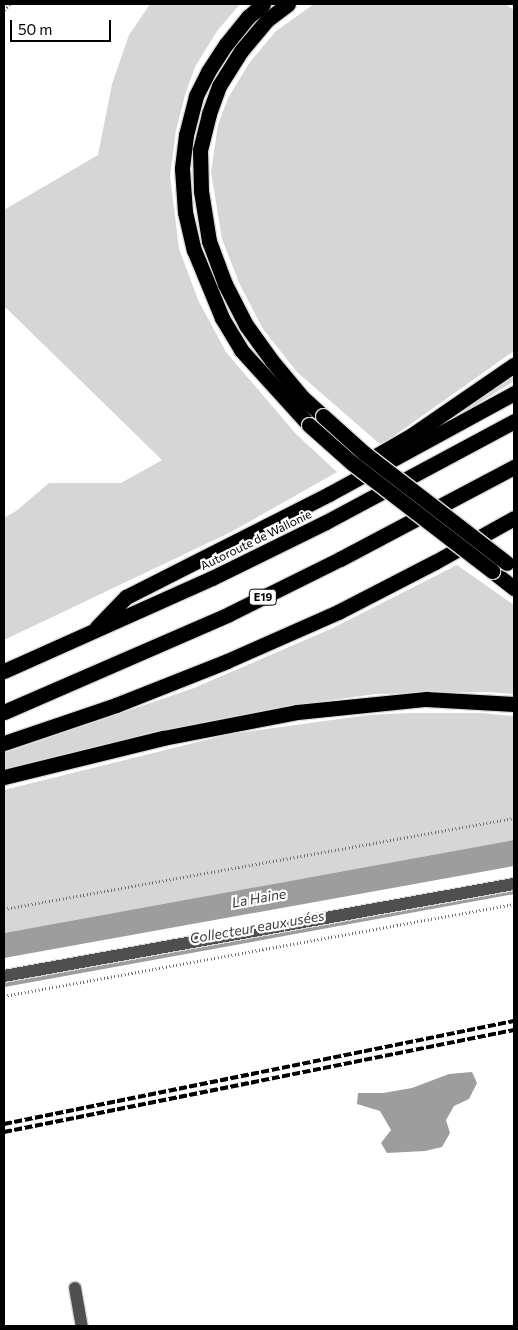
<!DOCTYPE html>
<html>
<head>
<meta charset="utf-8">
<style>
  body { margin:0 }
  #map { position:relative; width:518px; height:1330px; overflow:hidden; background:#fff; font-family:Commissioner,sans-serif }
  div>[style] { position:absolute }
  .green>* { inset:0; background:#d6d6d6 }
  .water>* { inset:0; background:#9d9d9d }
  .stream>* { height:4.5px; margin:-2.25px; padding:0 2.25px; transform-origin:2.25px; border-radius:2.25px; background:#9d9d9d }
  .path>* { height:2.5px; margin-top:-1.25px; transform-origin:0; background:repeating-linear-gradient(90deg,#717171 0 1px,transparent 0 3.5px) }
  .roads { filter:drop-shadow(1px 0 #dbdbdb) drop-shadow(-1px 0 #dbdbdb) drop-shadow(0 1px #dbdbdb) drop-shadow(0 -1px #dbdbdb) }
  .minor>* { height:12px; margin:-6px; padding:0 6px; transform-origin:6px; border-radius:6px; background:#4f4f4f }
  .highway>* { height:15px; margin:-7.5px; padding:0 7.5px; transform-origin:7.5px; border-radius:7.5px; background:#000 }
  .rail>* { height:4px; margin-top:-2px; transform-origin:0; background:repeating-linear-gradient(90deg,#000 0 8px,transparent 0 10.5px) }
  .bridges { filter:drop-shadow(1px 0 #dbdbdb) drop-shadow(-1px 0 #dbdbdb) drop-shadow(0 1px #dbdbdb) drop-shadow(0 -1px #dbdbdb) }
  .highway-bridge>* { height:15px; margin:-7.5px; padding:0 7.5px; transform-origin:7.5px; border-radius:7.5px; background:#000 }
  span { translate:-50% -50%; white-space:nowrap; text-align:center; line-height:1.15; -webkit-text-stroke:4.5px #fff; paint-order:stroke }
  .shield-label span { padding:1px 4px; background:#fff; border:1px solid; border-radius:4px; -webkit-text-stroke-width:0 }
  .shield-label { font-size:11px; color:#000; font-weight:700 }
  .street-label { font-size:12px; color:#000 }
  .water-label { font-size:14px; color:#3e3e3e; font-style:italic }
  .frame { position:absolute; inset:0; border:5px solid #000; pointer-events:none }
  .scale { position:absolute; left:10px; top:20px; width:101px; height:22px; box-sizing:border-box; border:2px solid #000; border-top:0; padding-left:6px; font-size:15px; line-height:18px; white-space:nowrap; color:#000; -webkit-text-stroke:4px #fff; paint-order:stroke }
</style>
</head>
<body>
<div id="map">
  <div class="green">
    <div style="clip-path:polygon(150px 4px,240px 4px,217px 31px,195px 67px,185px 95px,176px 130px,170px 176px,179px 249px,199px 302px,226px 352px,296px 434px,337px 472px,233px 531px,4px 640px,4px 518px,16px 511px,49px 483px,121px 483px,162px 460px,4px 306px,4px 210px,98px 155px,112px 84px,129px 35px)"></div>
    <div style="clip-path:polygon(314px 4px,505px 4px,514px 10px,514px 351px,381px 445px,297px 372px,263px 329px,240px 285px,222px 239px,211px 172px,218px 125px,228px 98px,250px 62px,276px 31px)"></div>
    <div style="clip-path:polygon(514px 372px,514px 381px,434px 431px,513px 373px)"></div>
    <div style="clip-path:polygon(457px 565px,514px 605px,514px 694px,489px 692px,376px 694px,295px 705px,4px 770px,4px 753px,194px 688px,333px 628px)"></div>
    <div style="clip-path:polygon(412px 713px,481px 713px,514px 716px,514px 840px,4px 933px,4px 790px,230px 734px,368px 715px)"></div>
  </div>
  <div class="water">
    <div style="clip-path:polygon(514px 840px,514px 866px,4px 958px,4px 933px)"></div>
    <div style="clip-path:polygon(472px 1072px,477px 1083px,469px 1099px,454px 1106px,446px 1120px,450px 1133px,442px 1147px,425px 1151px,387px 1153px,381px 1143px,391px 1130px,380px 1111px,357px 1104px,358px 1093px,383px 1093px,412px 1088px,449px 1074px)"></div>
  </div>
  <div class="stream">
    <div style="left:4px;top:984px;width:518px;rotate:-10.33deg"></div>
  </div>
  <div class="path">
    <div style="left:4px;top:10px;width:8px;rotate:-45deg"></div>
    <div style="left:4px;top:909px;width:518px;rotate:-10.12deg"></div>
    <div style="left:4px;top:996px;width:518px;rotate:-10.23deg"></div>
  </div>
  <div class="roads">
    <div class="minor">
      <div style="left:4px;top:976px;width:518px;rotate:-10.23deg"></div>
      <div style="left:75px;top:1288px;width:39px;rotate:80deg"></div>
    </div>
    <div class="highway">
      <div style="left:263px;top:4px;width:20px;rotate:139deg"></div>
      <div style="left:248px;top:17px;width:35px;rotate:129deg"></div>
      <div style="left:226px;top:44px;width:33px;rotate:123deg"></div>
      <div style="left:208px;top:72px;width:27px;rotate:117deg"></div>
      <div style="left:196px;top:96px;width:40px;rotate:104.4deg"></div>
      <div style="left:186px;top:135px;width:34px;rotate:97deg"></div>
      <div style="left:182px;top:169px;width:43px;rotate:86deg"></div>
      <div style="left:185px;top:212px;width:39px;rotate:77deg"></div>
      <div style="left:194px;top:250px;width:74px;rotate:67.6deg"></div>
      <div style="left:222px;top:318px;width:37px;rotate:59deg"></div>
      <div style="left:241px;top:350px;width:101px;rotate:47.8deg"></div>
      <div style="left:288px;top:4px;width:26px;rotate:143deg"></div>
      <div style="left:267px;top:20px;width:40px;rotate:130deg"></div>
      <div style="left:241px;top:51px;width:41px;rotate:122.2deg"></div>
      <div style="left:219px;top:86px;width:30px;rotate:110deg"></div>
      <div style="left:209px;top:114px;width:37px;rotate:104deg"></div>
      <div style="left:200px;top:150px;width:41px;rotate:88.6deg"></div>
      <div style="left:201px;top:191px;width:51px;rotate:80.9deg"></div>
      <div style="left:209px;top:241px;width:46px;rotate:69.6deg"></div>
      <div style="left:225px;top:284px;width:46px;rotate:62.9deg"></div>
      <div style="left:246px;top:325px;width:44px;rotate:54.2deg"></div>
      <div style="left:272px;top:361px;width:47px;rotate:50.2deg"></div>
      <div style="left:302px;top:397px;width:28px;rotate:42deg"></div>
      <div style="left:360px;top:465px;width:60px;rotate:-30deg"></div>
      <div style="left:412px;top:435px;width:124px;rotate:-34.5deg"></div>
      <div style="left:492px;top:571px;width:28px;rotate:38deg"></div>
      <div style="left:97px;top:627px;width:42px;rotate:-46deg"></div>
      <div style="left:126px;top:597px;width:228px;rotate:-26.9deg"></div>
      <div style="left:329px;top:494px;width:211px;rotate:-28.6deg"></div>
      <div style="left:4px;top:671px;width:228px;rotate:-24.1deg"></div>
      <div style="left:212px;top:578px;width:127px;rotate:-26.2deg"></div>
      <div style="left:326px;top:522px;width:213px;rotate:-28.2deg"></div>
      <div style="left:4px;top:712px;width:245px;rotate:-23.5deg"></div>
      <div style="left:229px;top:614px;width:124px;rotate:-26.4deg"></div>
      <div style="left:340px;top:559px;width:197px;rotate:-27.9deg"></div>
      <div style="left:4px;top:743px;width:118px;rotate:-18.7deg"></div>
      <div style="left:116px;top:705px;width:119px;rotate:-21.6deg"></div>
      <div style="left:227px;top:661px;width:121px;rotate:-23.8deg"></div>
      <div style="left:338px;top:612px;width:109px;rotate:-27.3deg"></div>
      <div style="left:435px;top:562px;width:90px;rotate:-29.1deg"></div>
      <div style="left:4px;top:777px;width:164px;rotate:-13.8deg"></div>
      <div style="left:163px;top:738px;width:136px;rotate:-11deg"></div>
      <div style="left:297px;top:712px;width:130px;rotate:-5.8deg"></div>
      <div style="left:426px;top:699px;width:88px;rotate:3.3deg"></div>
    </div>
  </div>
  <div class="rail">
    <div style="left:4px;top:1124px;width:520px;rotate:-11.42deg"></div>
    <div style="left:4px;top:1132px;width:520px;rotate:-11.31deg"></div>
  </div>
  <div class="bridges">
    <div class="highway-bridge">
      <div style="left:323px;top:416px;width:55px;rotate:42.1deg"></div>
      <div style="left:364px;top:453px;width:180px;rotate:37.6deg"></div>
      <div style="left:309px;top:425px;width:57px;rotate:41.5deg"></div>
      <div style="left:352px;top:463px;width:177px;rotate:37.6deg"></div>
    </div>
  </div>
  <div class="shield-label">
    <span style="left:263px;top:597px">E19</span>
  </div>
  <div class="street-label">
    <span style="left:256px;top:540px;rotate:-26deg">Autoroute de Wallonie</span>
  </div>
  <div class="water-label">
    <span style="left:259px;top:898px;rotate:-10deg">La Haine</span>
    <span style="left:257px;top:927px;rotate:-10deg">Collecteur eaux usées</span>
  </div>
  <div class="frame"></div>
  <div class="scale">50 m</div>
</div>
</body>
</html>
